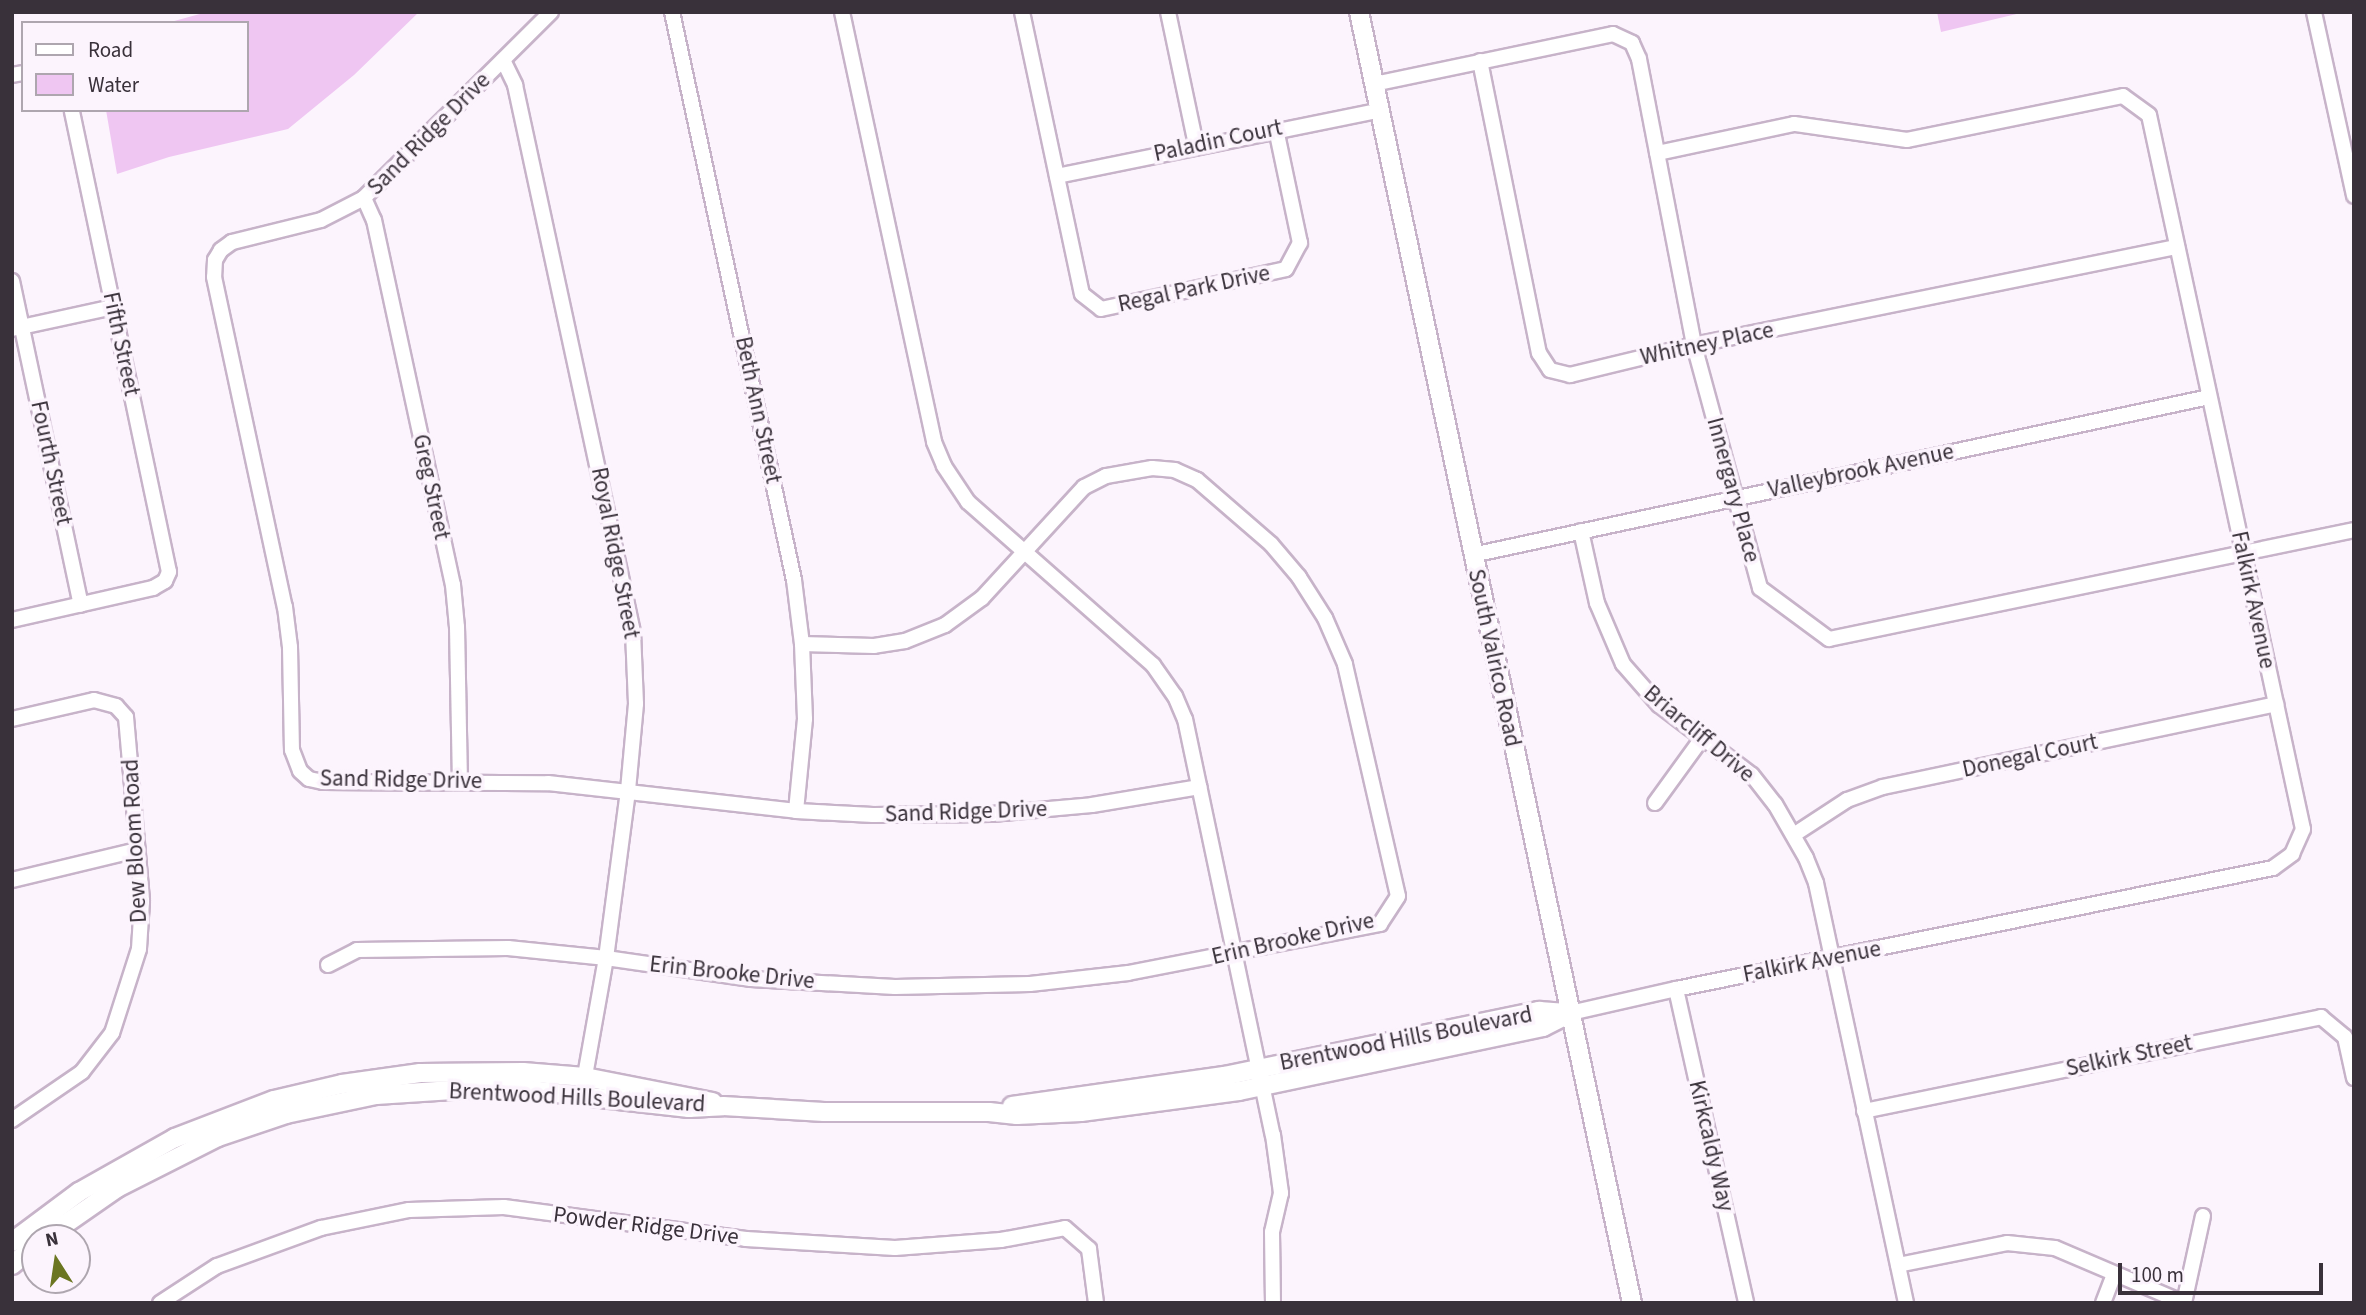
<!DOCTYPE html>
<html>
<head>
<meta charset="utf-8">
<style>
  body { margin:0 }
  #map { position:relative; width:2366px; height:1315px; overflow:hidden; background:#fcf4fd; font-family:"Source Sans 3",sans-serif }
  div>[style] { position:absolute }
  .water>* { inset:0; background:#efc6f2 }
  .roads { filter:drop-shadow(2px 0 #c7b3c9) drop-shadow(-2px 0 #c7b3c9) drop-shadow(0 2px #c7b3c9) drop-shadow(0 -2px #c7b3c9) }
  .minor>* { height:14px; margin:-7px; padding:0 7px; transform-origin:7px; border-radius:7px; background:#fff }
  .tertiary>* { height:18px; margin:-9px; padding:0 9px; transform-origin:9px; border-radius:9px; background:#fff }
  span { translate:-50% -50%; white-space:nowrap; text-align:center; line-height:1.15; -webkit-text-stroke:7px #fcf4fd; paint-order:stroke }
  .street-label { font-size:23px; color:#39313a }
  .frame { position:absolute; inset:0; border:14px solid #39313a; pointer-events:none }
  .legend { position:absolute; left:21px; top:21px; width:228px; height:91px; box-sizing:border-box; background:#fcf4fd; border:2px solid #aea6af; margin:0; padding:9px 12px; list-style:none; font-size:21px; color:#39313a }
  .legend li { display:flex; align-items:center; gap:14px; height:35px }
  .legend b { width:35px; border:2px solid #aea6af }
  .north { position:absolute; left:21px; top:1224px; width:70px; height:70px; box-sizing:border-box; background:#fcf4fd; border:2px solid #aea6af; border-radius:50%; rotate:348deg; font-size:19px; font-weight:700; line-height:28px; text-align:center; color:#39313a }
  .north::after { content:''; display:block; margin:auto; width:24px; height:32px; background:#6b7621; clip-path:polygon(50% 0,100% 100%,50% 72%,0 100%) }
  .scale { position:absolute; left:2118px; top:1263px; width:205px; height:32px; box-sizing:border-box; border:4px solid #39313a; border-top:0; padding-left:9px; font-size:21px; line-height:24px; white-space:nowrap; color:#39313a; -webkit-text-stroke:5px #fcf4fd; paint-order:stroke }
</style>
</head>
<body>
<div id="map">
  <div class="water">
    <div style="clip-path:polygon(207px 12px,419px 12px,354px 75px,288px 129px,169px 157px,117px 174px,106px 110px,247px 110px,247px 23px,167px 23px)"></div>
    <div style="clip-path:polygon(1937px 12px,2025px 12px,1941px 32px)"></div>
  </div>
  <div class="roads">
    <div class="minor">
      <div style="left:551px;top:12px;width:264px;rotate:135.2deg"></div>
      <div style="left:364px;top:198px;width:48px;rotate:152.9deg"></div>
      <div style="left:321px;top:220px;width:92px;rotate:166.1deg"></div>
      <div style="left:232px;top:242px;width:14px;rotate:144deg"></div>
      <div style="left:221px;top:250px;width:12px;rotate:121deg"></div>
      <div style="left:215px;top:260px;width:17px;rotate:93deg"></div>
      <div style="left:214px;top:277px;width:338px;rotate:77.9deg"></div>
      <div style="left:285px;top:607px;width:40px;rotate:82.9deg"></div>
      <div style="left:290px;top:647px;width:103px;rotate:88.9deg"></div>
      <div style="left:292px;top:750px;width:22px;rotate:69deg"></div>
      <div style="left:300px;top:771px;width:12px;rotate:42deg"></div>
      <div style="left:309px;top:779px;width:14px;rotate:12deg"></div>
      <div style="left:323px;top:782px;width:225px;rotate:0.3deg"></div>
      <div style="left:548px;top:783px;width:250px;rotate:6.4deg"></div>
      <div style="left:796px;top:811px;width:77px;rotate:3deg"></div>
      <div style="left:873px;top:815px;width:119px;rotate:-0.5deg"></div>
      <div style="left:992px;top:814px;width:100px;rotate:-5.1deg"></div>
      <div style="left:1092px;top:805px;width:109px;rotate:-9.5deg"></div>
      <div style="left:672px;top:12px;width:581px;rotate:77.88deg"></div>
      <div style="left:794px;top:580px;width:64px;rotate:82.9deg"></div>
      <div style="left:802px;top:644px;width:75px;rotate:87.7deg"></div>
      <div style="left:805px;top:719px;width:92px;rotate:95.6deg"></div>
      <div style="left:842px;top:12px;width:440px;rotate:77.9deg"></div>
      <div style="left:934px;top:442px;width:26px;rotate:67deg"></div>
      <div style="left:944px;top:466px;width:43px;rotate:56.3deg"></div>
      <div style="left:968px;top:502px;width:247px;rotate:41.4deg"></div>
      <div style="left:1153px;top:665px;width:38px;rotate:55deg"></div>
      <div style="left:1175px;top:696px;width:25px;rotate:67deg"></div>
      <div style="left:1185px;top:719px;width:425px;rotate:78.1deg"></div>
      <div style="left:1273px;top:1135px;width:59px;rotate:82.1deg"></div>
      <div style="left:1281px;top:1193px;width:40px;rotate:103deg"></div>
      <div style="left:1272px;top:1232px;width:71px;rotate:89.2deg"></div>
      <div style="left:1022px;top:12px;width:288px;rotate:78deg"></div>
      <div style="left:1082px;top:294px;width:24px;rotate:38deg"></div>
      <div style="left:1101px;top:309px;width:189px;rotate:-12.2deg"></div>
      <div style="left:1286px;top:269px;width:30px;rotate:-62deg"></div>
      <div style="left:1300px;top:243px;width:116px;rotate:-101.9deg"></div>
      <div style="left:1168px;top:12px;width:136px;rotate:78.1deg"></div>
      <div style="left:2314px;top:12px;width:188px;rotate:77.7deg"></div>
      <div style="left:503px;top:60px;width:28px;rotate:64deg"></div>
      <div style="left:515px;top:85px;width:560px;rotate:77.83deg"></div>
      <div style="left:633px;top:632px;width:72px;rotate:87.6deg"></div>
      <div style="left:636px;top:704px;width:87px;rotate:95.3deg"></div>
      <div style="left:628px;top:791px;width:168px;rotate:97.5deg"></div>
      <div style="left:606px;top:958px;width:131px;rotate:100.1deg"></div>
      <div style="left:1480px;top:61px;width:298px;rotate:78.6deg"></div>
      <div style="left:1539px;top:353px;width:20px;rotate:57deg"></div>
      <div style="left:1550px;top:370px;width:21px;rotate:14deg"></div>
      <div style="left:1570px;top:375px;width:128px;rotate:-13.6deg"></div>
      <div style="left:1694px;top:345px;width:493px;rotate:-11.5deg"></div>
      <div style="left:12px;top:75px;width:11px;rotate:-10deg"></div>
      <div style="left:1374px;top:84px;width:244px;rotate:-11.8deg"></div>
      <div style="left:1613px;top:34px;width:21px;rotate:25deg"></div>
      <div style="left:1632px;top:43px;width:17px;rotate:66deg"></div>
      <div style="left:1639px;top:59px;width:291px;rotate:79.1deg"></div>
      <div style="left:1694px;top:345px;width:252px;rotate:74.8deg"></div>
      <div style="left:1760px;top:588px;width:86px;rotate:36.5deg"></div>
      <div style="left:1829px;top:639px;width:536px;rotate:-11.73deg"></div>
      <div style="left:1057px;top:176px;width:330px;rotate:-11.5deg"></div>
      <div style="left:364px;top:198px;width:24px;rotate:66deg"></div>
      <div style="left:374px;top:220px;width:373px;rotate:77.8deg"></div>
      <div style="left:453px;top:585px;width:42px;rotate:84.6deg"></div>
      <div style="left:457px;top:627px;width:154px;rotate:88.9deg"></div>
      <div style="left:12px;top:281px;width:331px;rotate:78deg"></div>
      <div style="left:12px;top:329px;width:103px;rotate:-12.3deg"></div>
      <div style="left:1581px;top:531px;width:74px;rotate:77.5deg"></div>
      <div style="left:1597px;top:603px;width:66px;rotate:66.9deg"></div>
      <div style="left:1623px;top:664px;width:55px;rotate:48.7deg"></div>
      <div style="left:1659px;top:705px;width:116px;rotate:37deg"></div>
      <div style="left:1752px;top:775px;width:37px;rotate:52deg"></div>
      <div style="left:1775px;top:804px;width:62px;rotate:60.1deg"></div>
      <div style="left:1806px;top:858px;width:27px;rotate:68deg"></div>
      <div style="left:1816px;top:883px;width:430px;rotate:77.9deg"></div>
      <div style="left:1472px;top:555px;width:754px;rotate:-12.1deg"></div>
      <div style="left:12px;top:620px;width:145px;rotate:-12.8deg"></div>
      <div style="left:153px;top:588px;width:14px;rotate:-30deg"></div>
      <div style="left:165px;top:581px;width:10px;rotate:-66deg"></div>
      <div style="left:169px;top:572px;width:472px;rotate:-101.9deg"></div>
      <div style="left:12px;top:719px;width:84px;rotate:-13deg"></div>
      <div style="left:94px;top:700px;width:23px;rotate:15deg"></div>
      <div style="left:116px;top:706px;width:15px;rotate:48deg"></div>
      <div style="left:126px;top:717px;width:185px;rotate:85deg"></div>
      <div style="left:142px;top:901px;width:48px;rotate:93.6deg"></div>
      <div style="left:139px;top:949px;width:88px;rotate:107.8deg"></div>
      <div style="left:112px;top:1033px;width:49px;rotate:127.6deg"></div>
      <div style="left:82px;top:1072px;width:85px;rotate:145.6deg"></div>
      <div style="left:1655px;top:803px;width:82px;rotate:-54deg"></div>
      <div style="left:1795px;top:834px;width:62px;rotate:-33.2deg"></div>
      <div style="left:1847px;top:800px;width:38px;rotate:-20deg"></div>
      <div style="left:1883px;top:787px;width:402px;rotate:-11.9deg"></div>
      <div style="left:12px;top:880px;width:129px;rotate:-13.5deg"></div>
      <div style="left:328px;top:965px;width:33px;rotate:-27deg"></div>
      <div style="left:357px;top:950px;width:151px;rotate:-0.8deg"></div>
      <div style="left:508px;top:948px;width:99px;rotate:5.8deg"></div>
      <div style="left:606px;top:958px;width:147px;rotate:8.2deg"></div>
      <div style="left:751px;top:979px;width:144px;rotate:3.2deg"></div>
      <div style="left:895px;top:987px;width:135px;rotate:-1.3deg"></div>
      <div style="left:1030px;top:984px;width:99px;rotate:-6.4deg"></div>
      <div style="left:1128px;top:973px;width:257px;rotate:-11deg"></div>
      <div style="left:1380px;top:924px;width:33px;rotate:-57deg"></div>
      <div style="left:1398px;top:896px;width:238px;rotate:-102.9deg"></div>
      <div style="left:1345px;top:664px;width:50px;rotate:-113.5deg"></div>
      <div style="left:1325px;top:618px;width:49px;rotate:-122.4deg"></div>
      <div style="left:1299px;top:577px;width:43px;rotate:-130.3deg"></div>
      <div style="left:1271px;top:544px;width:98px;rotate:-139.1deg"></div>
      <div style="left:1197px;top:480px;width:24px;rotate:-156deg"></div>
      <div style="left:1175px;top:470px;width:23px;rotate:-175deg"></div>
      <div style="left:1152px;top:468px;width:47px;rotate:170.1deg"></div>
      <div style="left:1106px;top:476px;width:25px;rotate:153deg"></div>
      <div style="left:1084px;top:487px;width:151px;rotate:132.6deg"></div>
      <div style="left:982px;top:598px;width:46px;rotate:143.9deg"></div>
      <div style="left:945px;top:625px;width:43px;rotate:158.2deg"></div>
      <div style="left:905px;top:641px;width:31px;rotate:171deg"></div>
      <div style="left:874px;top:646px;width:72px;rotate:-178.4deg"></div>
      <div style="left:1676px;top:989px;width:322px;rotate:77.4deg"></div>
      <div style="left:1570px;top:1013px;width:109px;rotate:-12.8deg"></div>
      <div style="left:1676px;top:989px;width:609px;rotate:-11.46deg"></div>
      <div style="left:2273px;top:868px;width:24px;rotate:-36deg"></div>
      <div style="left:2292px;top:854px;width:27px;rotate:-66deg"></div>
      <div style="left:2303px;top:829px;width:730px;rotate:-102.17deg"></div>
      <div style="left:2149px;top:115px;width:32px;rotate:-144deg"></div>
      <div style="left:2123px;top:96px;width:220px;rotate:168.5deg"></div>
      <div style="left:1907px;top:140px;width:114px;rotate:-171.9deg"></div>
      <div style="left:1794px;top:124px;width:140px;rotate:168deg"></div>
      <div style="left:1864px;top:1111px;width:467px;rotate:-11.6deg"></div>
      <div style="left:2321px;top:1017px;width:31px;rotate:40deg"></div>
      <div style="left:2345px;top:1037px;width:42px;rotate:77.6deg"></div>
      <div style="left:1898px;top:1265px;width:111px;rotate:-11.4deg"></div>
      <div style="left:2007px;top:1243px;width:48px;rotate:5.9deg"></div>
      <div style="left:2055px;top:1248px;width:140px;rotate:23.1deg"></div>
      <div style="left:160px;top:1303px;width:68px;rotate:-33deg"></div>
      <div style="left:217px;top:1266px;width:111px;rotate:-20.1deg"></div>
      <div style="left:321px;top:1228px;width:90px;rotate:-11.6deg"></div>
      <div style="left:409px;top:1210px;width:95px;rotate:-1.8deg"></div>
      <div style="left:504px;top:1207px;width:244px;rotate:7.5deg"></div>
      <div style="left:746px;top:1239px;width:149px;rotate:3.5deg"></div>
      <div style="left:895px;top:1248px;width:106px;rotate:-4.3deg"></div>
      <div style="left:1001px;top:1240px;width:65px;rotate:-10.6deg"></div>
      <div style="left:1065px;top:1228px;width:32px;rotate:41deg"></div>
      <div style="left:1089px;top:1249px;width:54px;rotate:82.6deg"></div>
      <div style="left:2103px;top:1303px;width:30px;rotate:-69deg"></div>
      <div style="left:2184px;top:1303px;width:89px;rotate:-77.7deg"></div>
    </div>
    <div class="tertiary">
      <div style="left:1359px;top:12px;width:1320px;rotate:78.06deg"></div>
      <div style="left:1012px;top:1106px;width:214px;rotate:-8.1deg"></div>
      <div style="left:1224px;top:1076px;width:322px;rotate:-11.7deg"></div>
      <div style="left:1539px;top:1011px;width:31px;rotate:4deg"></div>
      <div style="left:45px;top:1238px;width:88px;rotate:-34.8deg"></div>
      <div style="left:117px;top:1188px;width:113px;rotate:-26.8deg"></div>
      <div style="left:218px;top:1137px;width:72px;rotate:-18.7deg"></div>
      <div style="left:286px;top:1114px;width:92px;rotate:-11.9deg"></div>
      <div style="left:376px;top:1095px;width:108px;rotate:-3.7deg"></div>
      <div style="left:484px;top:1088px;width:46px;rotate:2.5deg"></div>
      <div style="left:530px;top:1090px;width:160px;rotate:6.5deg"></div>
      <div style="left:689px;top:1108px;width:34px;rotate:-3deg"></div>
      <div style="left:723px;top:1106px;width:101px;rotate:3.4deg"></div>
      <div style="left:824px;top:1112px;width:165px"></div>
      <div style="left:989px;top:1112px;width:28px;rotate:6deg"></div>
      <div style="left:1017px;top:1115px;width:64px;rotate:-2.7deg"></div>
      <div style="left:1081px;top:1112px;width:159px;rotate:-7.6deg"></div>
      <div style="left:1239px;top:1091px;width:311px;rotate:-11.9deg"></div>
      <div style="left:1543px;top:1027px;width:30px;rotate:-27deg"></div>
      <div style="left:12px;top:1242px;width:84px;rotate:-36.7deg"></div>
      <div style="left:79px;top:1192px;width:110px;rotate:-29.4deg"></div>
      <div style="left:175px;top:1138px;width:106px;rotate:-21deg"></div>
      <div style="left:274px;top:1100px;width:70px;rotate:-13.2deg"></div>
      <div style="left:342px;top:1084px;width:79px;rotate:-8deg"></div>
      <div style="left:420px;top:1073px;width:103px;rotate:-0.6deg"></div>
      <div style="left:523px;top:1072px;width:62px;rotate:4.6deg"></div>
      <div style="left:585px;top:1077px;width:130px;rotate:11.1deg"></div>
      <div style="left:12px;top:1265px;width:30px;rotate:-40deg"></div>
    </div>
  </div>
  <div class="street-label">
    <span style="left:429px;top:134px;rotate:-45deg">Sand Ridge Drive</span>
    <span style="left:1218px;top:141px;rotate:-12deg">Paladin Court</span>
    <span style="left:1194px;top:289px;rotate:-12deg">Regal Park Drive</span>
    <span style="left:121px;top:344px;rotate:78deg">Fifth Street</span>
    <span style="left:1707px;top:344px;rotate:-12deg">Whitney Place</span>
    <span style="left:758px;top:410px;rotate:78deg">Beth Ann Street</span>
    <span style="left:51px;top:463px;rotate:78deg">Fourth Street</span>
    <span style="left:1861px;top:471px;rotate:-12deg">Valleybrook Avenue</span>
    <span style="left:431px;top:487px;rotate:78deg">Greg Street</span>
    <span style="left:1733px;top:490px;rotate:75deg">Innergary Place</span>
    <span style="left:615px;top:553px;rotate:79deg">Royal Ridge Street</span>
    <span style="left:2253px;top:600px;rotate:78deg">Falkirk Avenue</span>
    <span style="left:1494px;top:658px;rotate:78deg">South Valrico Road</span>
    <span style="left:1699px;top:734px;rotate:40deg">Briarcliff Drive</span>
    <span style="left:2030px;top:756px;rotate:-12deg">Donegal Court</span>
    <span style="left:401px;top:780px;rotate:1deg">Sand Ridge Drive</span>
    <span style="left:966px;top:812px;rotate:-2deg">Sand Ridge Drive</span>
    <span style="left:135px;top:841px;rotate:-93deg">Dew Bloom Road</span>
    <span style="left:1293px;top:939px;rotate:-13deg">Erin Brooke Drive</span>
    <span style="left:1812px;top:962px;rotate:-11deg">Falkirk Avenue</span>
    <span style="left:732px;top:973px;rotate:6deg">Erin Brooke Drive</span>
    <span style="left:1406px;top:1039px;rotate:-11deg">Brentwood Hills Boulevard</span>
    <span style="left:2129px;top:1056px;rotate:-12deg">Selkirk Street</span>
    <span style="left:577px;top:1098px;rotate:3deg">Brentwood Hills Boulevard</span>
    <span style="left:1711px;top:1146px;rotate:77deg">Kirkcaldy Way</span>
    <span style="left:646px;top:1226px;rotate:7deg">Powder Ridge Drive</span>
  </div>
  <div class="frame"></div>
  <ul class="legend">
  <li><b style="height:9px;background:#fff"></b>Road</li>
  <li><b style="height:19px;background:#efc6f2"></b>Water</li>
  </ul>
  <div class="north">N</div>
  <div class="scale">100 m</div>
</div>
</body>
</html>
